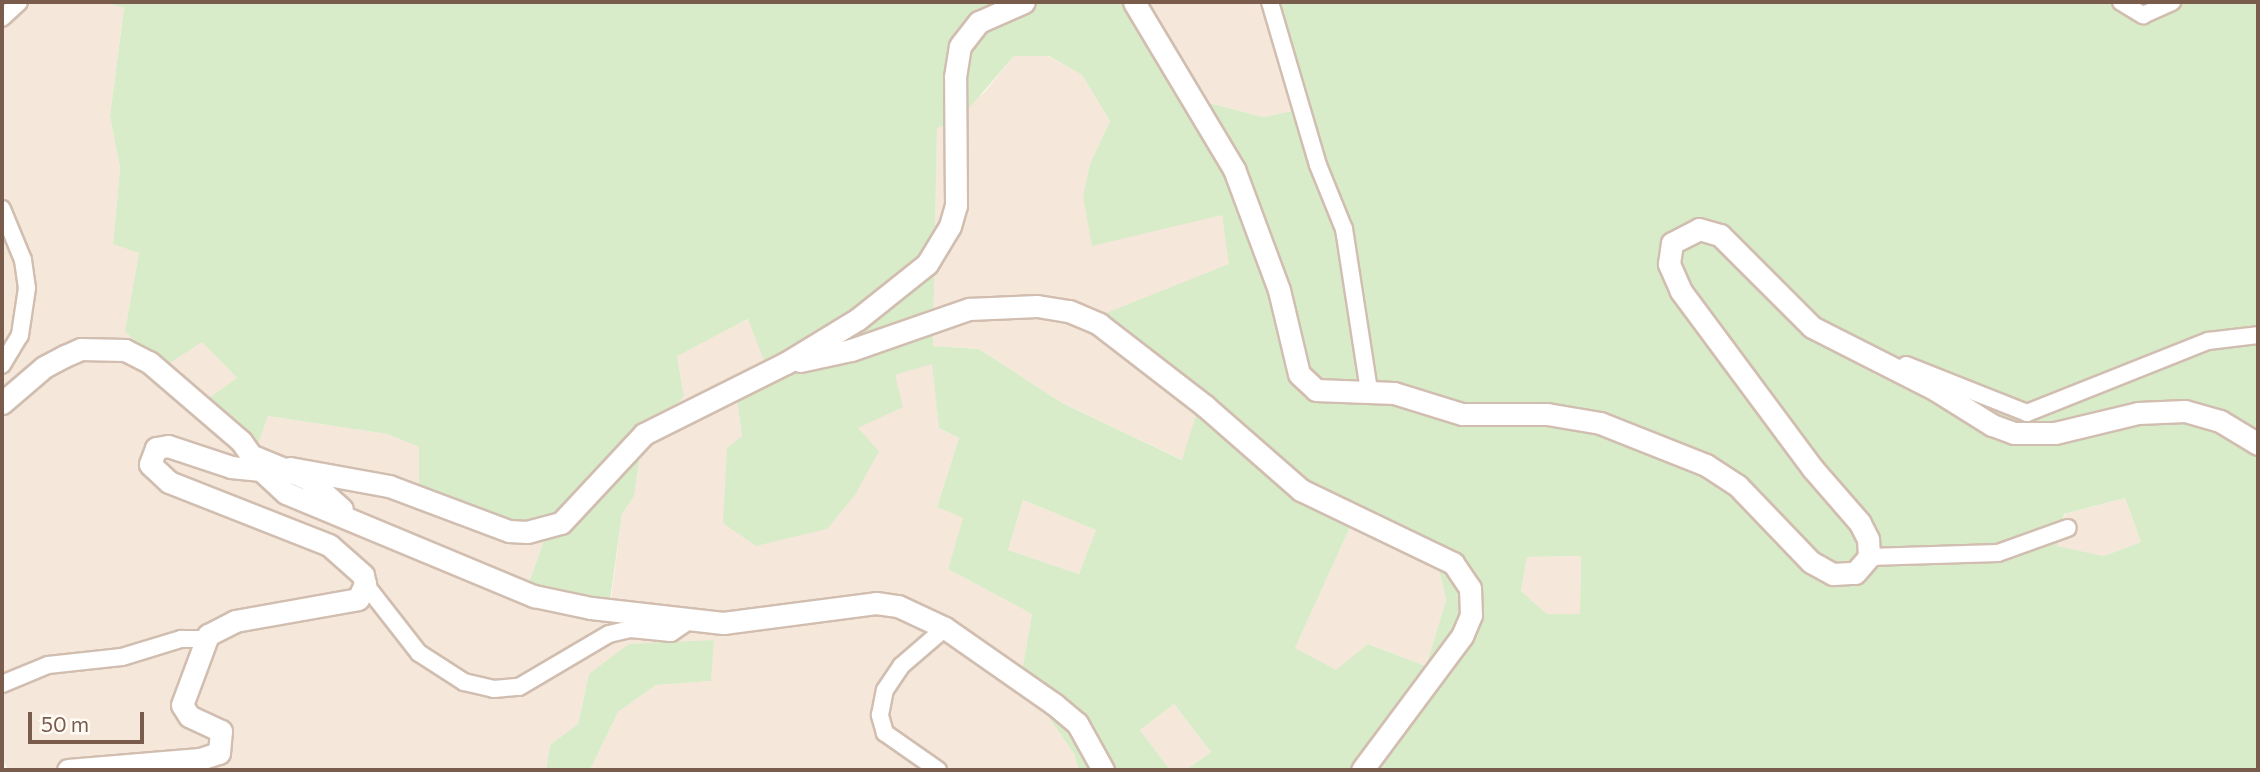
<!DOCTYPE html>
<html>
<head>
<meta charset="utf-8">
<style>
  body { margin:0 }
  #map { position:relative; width:2260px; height:772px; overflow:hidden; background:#fdf6ec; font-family:Commissioner,sans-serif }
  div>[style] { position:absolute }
  .residential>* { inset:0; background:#f5e8da }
  .green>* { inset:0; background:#d8ecc9 }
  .roads { filter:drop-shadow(2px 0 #d1beb0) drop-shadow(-2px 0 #d1beb0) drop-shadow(0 2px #d1beb0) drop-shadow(0 -2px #d1beb0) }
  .street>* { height:16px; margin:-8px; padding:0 8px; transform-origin:8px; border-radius:8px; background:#fff }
  .secondary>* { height:21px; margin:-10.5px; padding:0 10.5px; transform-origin:10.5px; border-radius:10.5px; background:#fff }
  span { translate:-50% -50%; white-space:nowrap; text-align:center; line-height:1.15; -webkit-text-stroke:5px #fffaf3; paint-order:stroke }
  .frame { position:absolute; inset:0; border:4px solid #7a5c4d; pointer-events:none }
  .scale { position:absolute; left:28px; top:712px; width:116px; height:32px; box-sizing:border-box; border:4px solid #7a5c4d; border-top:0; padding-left:9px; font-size:21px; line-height:24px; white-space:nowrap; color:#7a5c4d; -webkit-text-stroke:5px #fffaf3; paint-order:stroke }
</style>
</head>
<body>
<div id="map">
  <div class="residential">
    <div style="clip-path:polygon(2px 2px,106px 2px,124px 7px,110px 116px,120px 168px,113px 243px,139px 253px,125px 331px,202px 342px,237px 378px,193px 409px,254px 454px,268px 416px,387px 434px,419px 447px,419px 486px,545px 538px,528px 583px,611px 599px,622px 514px,634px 496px,642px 442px,684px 396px,677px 355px,749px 319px,773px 384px,737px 401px,742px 436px,858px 428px,895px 375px,933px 363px,939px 428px,959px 438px,937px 507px,964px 518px,948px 569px,1032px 614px,1021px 677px,1074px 754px,1079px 770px,590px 770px,618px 712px,656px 685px,711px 681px,713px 640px,589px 674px,578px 724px,550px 745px,546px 770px,8px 770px,2px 758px)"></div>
    <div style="clip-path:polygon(1135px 2px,1269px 2px,1297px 110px,1263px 117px,1201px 101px)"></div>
    <div style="clip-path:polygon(1014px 56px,1048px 56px,1082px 75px,1110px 121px,1090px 164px,1222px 215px,1230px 264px,1201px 399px,1183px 460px,1062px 403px,979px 349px,933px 346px,937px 127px,984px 93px)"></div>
    <div style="clip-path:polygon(2125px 498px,2141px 542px,2104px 556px,2056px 546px,2065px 514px)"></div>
    <div style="clip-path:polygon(1023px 500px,1096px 530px,1079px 574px,1008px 550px)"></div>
    <div style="clip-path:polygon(1356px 514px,1433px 561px,1439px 570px,1446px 600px,1426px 666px,1369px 644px,1336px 671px,1295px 648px)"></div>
    <div style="clip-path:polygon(1581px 556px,1580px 614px,1547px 614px,1521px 591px,1527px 557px)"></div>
    <div style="clip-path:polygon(1174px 704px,1211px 752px,1186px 770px,1170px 770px,1140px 730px)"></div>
  </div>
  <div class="green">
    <div style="clip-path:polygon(evenodd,106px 2px,1135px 2px,1201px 101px,1263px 117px,1297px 110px,1269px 2px,2258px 2px,2258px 770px,1186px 770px,1211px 752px,1174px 704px,1140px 730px,1170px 770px,1079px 770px,1074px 754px,1021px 677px,1032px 614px,948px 569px,963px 518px,937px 507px,959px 438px,939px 428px,932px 364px,895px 375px,903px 407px,858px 428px,879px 451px,855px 495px,827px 529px,756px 546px,723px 523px,727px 448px,742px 436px,737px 401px,773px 384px,748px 319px,677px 356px,684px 396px,642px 442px,634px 496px,622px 514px,610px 600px,528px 584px,545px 538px,473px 518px,419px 486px,419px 447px,387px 434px,268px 416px,254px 455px,192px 410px,237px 378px,202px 342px,162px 368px,125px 331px,139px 253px,113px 244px,120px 168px,110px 116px,124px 8px,106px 2px,1014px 56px,1049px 56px,1082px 75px,1110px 121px,1090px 164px,1083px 197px,1092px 246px,1222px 215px,1229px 264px,1091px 319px,1116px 351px,1201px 399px,1182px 460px,1062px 403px,979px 349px,933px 346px,937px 128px,958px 121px,1014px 56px,106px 2px,2125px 498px,2141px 542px,2104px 556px,2057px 546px,2064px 514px,2125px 498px,106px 2px,1023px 500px,1096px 530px,1079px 574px,1008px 550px,1023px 500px,106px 2px,1356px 514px,1433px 561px,1439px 570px,1446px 600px,1426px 666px,1368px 644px,1336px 670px,1295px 648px,1356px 514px,106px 2px,1581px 556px,1580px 614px,1547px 614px,1521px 591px,1527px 557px,1581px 556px)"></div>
    <div style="clip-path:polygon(714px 640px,711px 681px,656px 685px,618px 712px,590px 770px,546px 770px,550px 745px,578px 724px,589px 674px,629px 644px)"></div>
  </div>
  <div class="roads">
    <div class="street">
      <div style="left:1270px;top:2px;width:170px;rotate:73.6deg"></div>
      <div style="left:1318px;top:165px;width:69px;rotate:67.9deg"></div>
      <div style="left:1344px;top:229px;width:164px;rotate:81.2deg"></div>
      <div style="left:2121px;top:2px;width:26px;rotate:31deg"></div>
      <div style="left:2143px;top:15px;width:32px;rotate:-24deg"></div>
      <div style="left:2px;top:18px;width:23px;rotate:-43deg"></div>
      <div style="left:2px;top:209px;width:55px;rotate:67.6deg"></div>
      <div style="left:23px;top:260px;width:28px;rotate:82deg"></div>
      <div style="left:27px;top:288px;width:48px;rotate:98.5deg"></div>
      <div style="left:20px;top:335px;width:35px;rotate:121deg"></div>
      <div style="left:1906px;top:365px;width:130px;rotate:21.6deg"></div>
      <div style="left:2027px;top:413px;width:195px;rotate:-21.7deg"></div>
      <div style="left:2208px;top:341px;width:50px;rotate:-6.8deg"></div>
      <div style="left:1869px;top:557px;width:129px;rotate:-1.8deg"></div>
      <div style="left:1998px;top:553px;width:74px;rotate:-19.7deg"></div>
      <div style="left:365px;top:584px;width:88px;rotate:52deg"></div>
      <div style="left:419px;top:653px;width:54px;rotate:32.8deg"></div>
      <div style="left:464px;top:682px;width:31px;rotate:13deg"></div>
      <div style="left:494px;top:689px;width:25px;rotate:-5deg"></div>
      <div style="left:519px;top:687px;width:104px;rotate:-30.5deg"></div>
      <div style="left:609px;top:634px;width:23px;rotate:-13deg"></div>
      <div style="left:631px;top:629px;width:40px;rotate:5.7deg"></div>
      <div style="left:671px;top:633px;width:22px;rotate:-34deg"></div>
      <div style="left:2px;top:684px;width:50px;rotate:-22.4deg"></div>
      <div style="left:48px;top:665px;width:74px;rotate:-6.2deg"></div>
      <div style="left:122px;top:657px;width:62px;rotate:-17deg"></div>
      <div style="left:181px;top:639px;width:23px"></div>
      <div style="left:938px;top:770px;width:65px;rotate:-145.1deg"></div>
      <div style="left:885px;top:733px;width:19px;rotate:-106deg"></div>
      <div style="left:880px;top:715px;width:25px;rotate:-79deg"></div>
      <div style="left:885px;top:690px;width:29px;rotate:-56deg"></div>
      <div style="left:901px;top:666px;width:58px;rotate:-40.8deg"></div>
    </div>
    <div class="secondary">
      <div style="left:1134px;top:2px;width:195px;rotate:59.1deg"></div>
      <div style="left:1234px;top:169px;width:129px;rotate:69.6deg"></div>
      <div style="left:1279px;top:290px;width:86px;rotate:76.6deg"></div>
      <div style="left:1299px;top:374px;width:23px;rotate:43deg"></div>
      <div style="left:1316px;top:390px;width:78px;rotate:2.2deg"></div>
      <div style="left:1394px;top:393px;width:71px;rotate:17.2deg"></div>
      <div style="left:1462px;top:414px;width:85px"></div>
      <div style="left:1547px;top:414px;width:54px;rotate:9.6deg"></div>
      <div style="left:1600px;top:423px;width:114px;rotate:21.6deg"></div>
      <div style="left:1706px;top:465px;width:38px;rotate:33deg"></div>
      <div style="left:1738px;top:486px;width:105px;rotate:46.2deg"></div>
      <div style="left:1811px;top:562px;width:25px;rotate:29deg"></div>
      <div style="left:1833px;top:574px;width:22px;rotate:-3deg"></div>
      <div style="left:1855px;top:573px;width:21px;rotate:-49deg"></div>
      <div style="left:1869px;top:557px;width:18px;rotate:-93deg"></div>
      <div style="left:1868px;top:539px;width:18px;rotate:-117deg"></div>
      <div style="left:1860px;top:523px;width:72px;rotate:-131deg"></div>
      <div style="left:1813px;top:469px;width:222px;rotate:-126.6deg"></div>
      <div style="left:1681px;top:291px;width:30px;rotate:-114deg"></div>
      <div style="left:1669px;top:264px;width:21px;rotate:-82deg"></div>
      <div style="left:1672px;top:243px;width:30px;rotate:-27deg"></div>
      <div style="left:1699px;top:229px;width:22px;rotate:16deg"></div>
      <div style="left:1720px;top:235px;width:130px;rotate:45deg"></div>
      <div style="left:1812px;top:327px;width:139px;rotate:26.9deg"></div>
      <div style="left:1936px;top:390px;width:66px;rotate:32deg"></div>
      <div style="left:1992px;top:425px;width:23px;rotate:20deg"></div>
      <div style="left:2014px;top:433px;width:41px"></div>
      <div style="left:2055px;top:433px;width:85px;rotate:-13.5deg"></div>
      <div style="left:2138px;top:413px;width:47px;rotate:-2.4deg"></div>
      <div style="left:2185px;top:411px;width:36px;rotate:16deg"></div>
      <div style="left:2220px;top:421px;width:44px;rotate:31.2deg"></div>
      <div style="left:800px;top:361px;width:52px;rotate:-12.2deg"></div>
      <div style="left:851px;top:350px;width:125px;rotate:-19.2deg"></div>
      <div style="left:969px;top:309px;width:68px;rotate:-2.5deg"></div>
      <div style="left:1037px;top:306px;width:32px;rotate:9deg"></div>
      <div style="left:1069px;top:311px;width:33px;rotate:23deg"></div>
      <div style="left:1099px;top:324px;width:134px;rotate:37.7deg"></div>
      <div style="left:1205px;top:406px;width:128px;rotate:41.2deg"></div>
      <div style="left:1301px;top:490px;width:169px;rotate:25.7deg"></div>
      <div style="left:1453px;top:563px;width:30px;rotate:56deg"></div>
      <div style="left:1470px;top:588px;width:27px;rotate:88deg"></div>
      <div style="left:1471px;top:615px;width:23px;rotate:113deg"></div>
      <div style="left:1462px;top:636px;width:167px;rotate:126.7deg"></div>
      <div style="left:2px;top:403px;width:55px;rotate:-40.6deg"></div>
      <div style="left:44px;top:367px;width:24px;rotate:-28deg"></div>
      <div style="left:65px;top:356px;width:17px;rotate:-24deg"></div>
      <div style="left:81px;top:349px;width:44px;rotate:1.3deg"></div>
      <div style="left:125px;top:350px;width:27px;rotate:27deg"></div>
      <div style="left:149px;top:362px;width:121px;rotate:40.7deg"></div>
      <div style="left:241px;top:441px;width:35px;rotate:55deg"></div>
      <div style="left:261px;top:470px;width:34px;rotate:43deg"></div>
      <div style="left:286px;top:493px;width:269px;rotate:22.6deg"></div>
      <div style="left:534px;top:596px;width:58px;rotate:11.9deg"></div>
      <div style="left:591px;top:608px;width:133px;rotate:6.5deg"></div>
      <div style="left:723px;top:623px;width:154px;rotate:-7.4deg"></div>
      <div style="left:876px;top:603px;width:22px;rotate:8deg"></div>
      <div style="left:898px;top:606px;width:52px;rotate:25.1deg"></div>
      <div style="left:945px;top:628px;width:133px;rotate:34.9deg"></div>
      <div style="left:1054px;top:704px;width:30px;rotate:40deg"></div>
      <div style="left:1077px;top:723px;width:54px;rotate:61deg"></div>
      <div style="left:255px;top:457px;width:57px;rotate:22.5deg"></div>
      <div style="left:308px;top:479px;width:45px;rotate:41.4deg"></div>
      <div style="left:290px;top:468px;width:101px;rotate:10.3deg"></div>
      <div style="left:389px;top:486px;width:128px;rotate:20.6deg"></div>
      <div style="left:509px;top:531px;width:18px;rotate:3deg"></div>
      <div style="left:527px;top:532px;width:35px;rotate:-15deg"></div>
      <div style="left:561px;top:523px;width:122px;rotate:-47deg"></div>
      <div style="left:644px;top:434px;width:159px;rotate:-26.6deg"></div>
      <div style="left:786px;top:363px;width:84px;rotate:-31.4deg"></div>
      <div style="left:858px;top:319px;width:88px;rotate:-38.6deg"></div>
      <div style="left:927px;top:264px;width:44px;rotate:-58.8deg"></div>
      <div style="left:950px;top:226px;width:22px;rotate:-74deg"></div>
      <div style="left:956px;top:205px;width:128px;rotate:-90.4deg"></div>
      <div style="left:955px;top:77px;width:31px;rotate:-81deg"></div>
      <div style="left:960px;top:46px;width:31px;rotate:-52deg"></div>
      <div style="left:979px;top:22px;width:49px;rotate:-24deg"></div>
      <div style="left:68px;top:770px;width:132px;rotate:-4.8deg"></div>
      <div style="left:200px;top:759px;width:20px;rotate:-18deg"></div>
      <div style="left:219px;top:753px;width:22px;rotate:-85deg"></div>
      <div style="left:221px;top:731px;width:35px;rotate:-155deg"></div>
      <div style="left:189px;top:716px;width:13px;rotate:-122deg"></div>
      <div style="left:182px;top:705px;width:75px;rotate:-69.6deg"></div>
      <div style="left:208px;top:635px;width:30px;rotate:-27deg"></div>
      <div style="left:235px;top:621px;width:125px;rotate:-10.1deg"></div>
      <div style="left:358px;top:599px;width:17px;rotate:-65deg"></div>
      <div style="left:365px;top:584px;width:9px;rotate:-103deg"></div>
      <div style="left:363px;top:575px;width:45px;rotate:-138.6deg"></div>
      <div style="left:329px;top:545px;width:172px;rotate:-158.5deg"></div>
      <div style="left:169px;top:482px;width:26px;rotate:-137deg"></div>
      <div style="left:150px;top:464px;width:17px;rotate:-69deg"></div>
      <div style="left:156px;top:448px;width:12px;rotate:-9deg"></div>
      <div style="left:168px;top:446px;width:66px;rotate:18.4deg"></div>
      <div style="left:231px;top:467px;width:30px;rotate:6deg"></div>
    </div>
  </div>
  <div class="frame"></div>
  <div class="scale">50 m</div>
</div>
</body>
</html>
